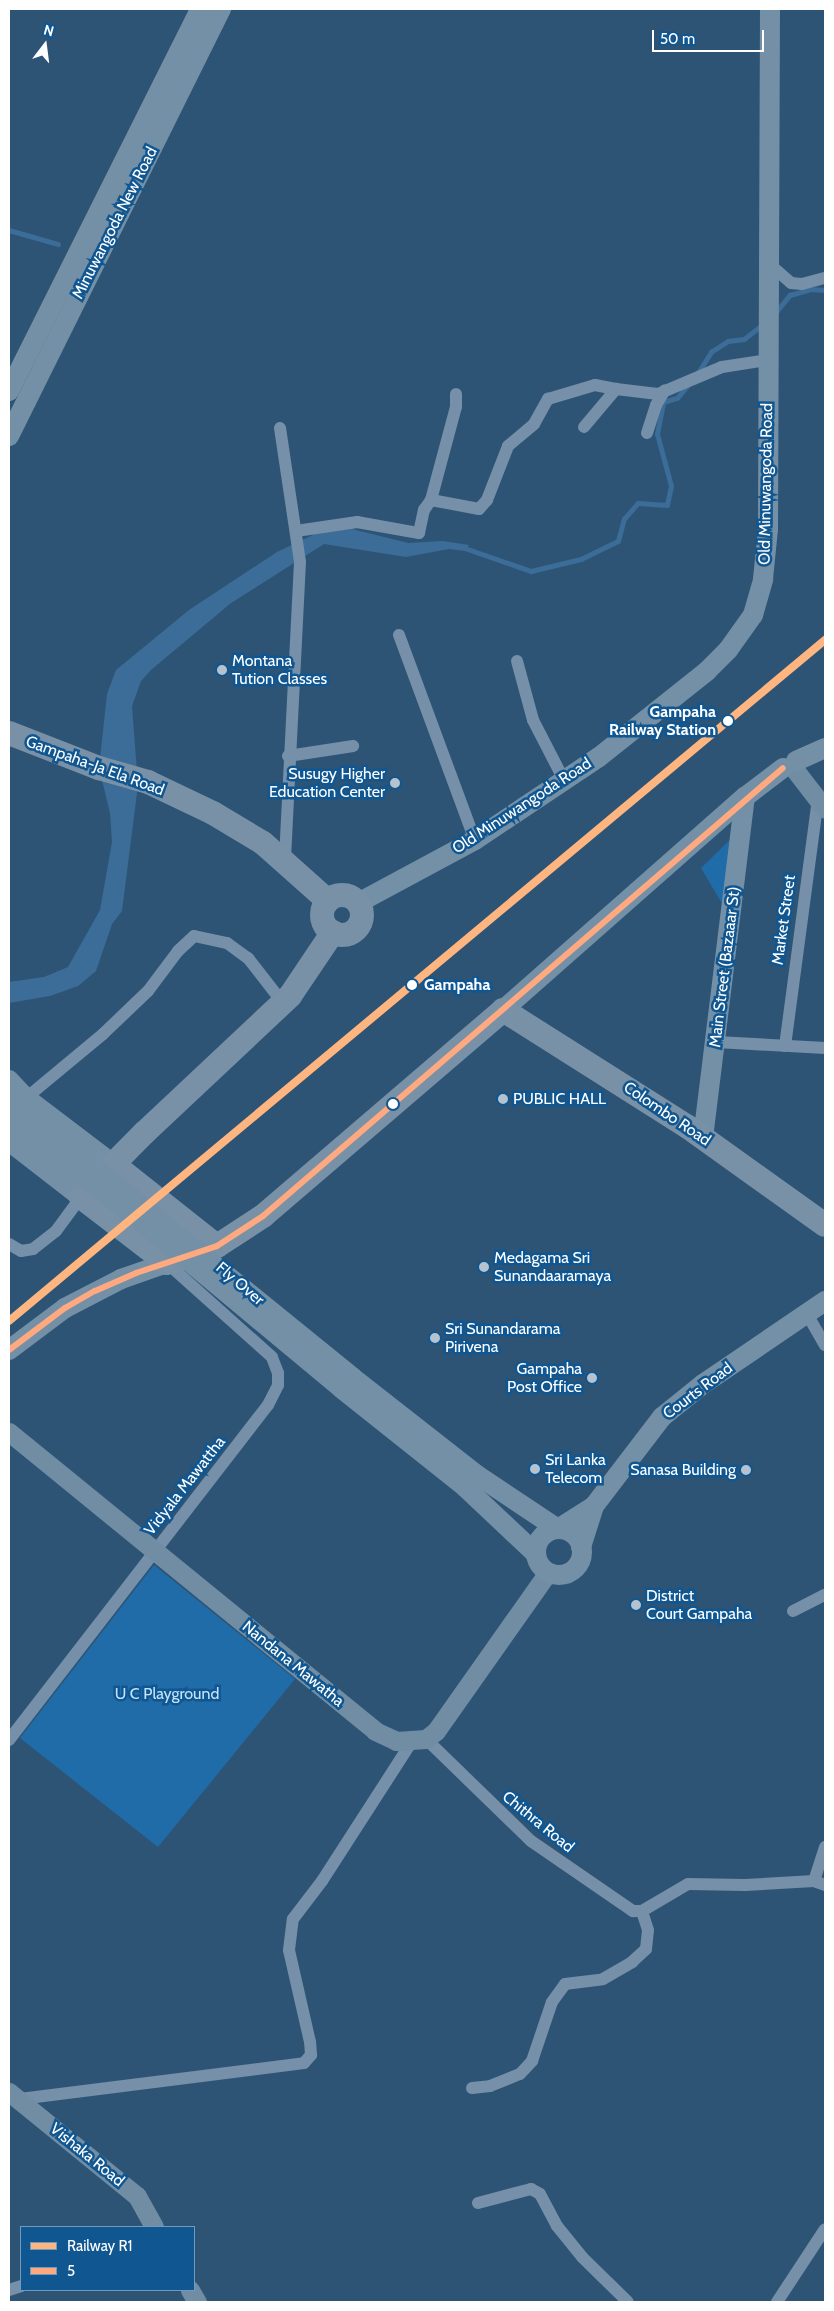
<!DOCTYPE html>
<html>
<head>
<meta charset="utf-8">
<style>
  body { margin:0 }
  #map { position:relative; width:834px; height:2311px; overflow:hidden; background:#2d5475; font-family:Cabin,sans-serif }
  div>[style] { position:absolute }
  .green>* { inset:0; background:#206ca8 }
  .water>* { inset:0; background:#3b6d98 }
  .stream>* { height:4.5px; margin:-2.25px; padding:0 2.25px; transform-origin:2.25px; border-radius:2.25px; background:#3b6d98 }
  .street>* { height:12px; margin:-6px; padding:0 6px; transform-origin:6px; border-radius:6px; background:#7590a8 }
  .secondary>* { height:19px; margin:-9.5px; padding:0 9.5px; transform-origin:9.5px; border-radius:9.5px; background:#718da4 }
  .primary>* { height:20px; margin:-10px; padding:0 10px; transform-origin:10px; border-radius:10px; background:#7490a6 }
  .primary>.ring { margin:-10px; padding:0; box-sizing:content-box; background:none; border:20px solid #7490a6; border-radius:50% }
  .highway>* { height:24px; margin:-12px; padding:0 12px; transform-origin:12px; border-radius:12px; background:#7891a7 }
  .highway>.ring { margin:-12px; padding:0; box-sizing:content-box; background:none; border:24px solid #7891a7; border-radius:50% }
  .primary-bridge>* { height:20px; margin:-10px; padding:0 10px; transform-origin:10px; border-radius:10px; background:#7490a6 }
  .bus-1>* { height:6px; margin:-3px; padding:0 3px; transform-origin:3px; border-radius:3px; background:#ffa980 }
  .rail-1>* { height:8px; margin:-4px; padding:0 4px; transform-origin:4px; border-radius:4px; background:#ffb580 }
  .dots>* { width:14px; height:14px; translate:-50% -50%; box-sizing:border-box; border:2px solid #105792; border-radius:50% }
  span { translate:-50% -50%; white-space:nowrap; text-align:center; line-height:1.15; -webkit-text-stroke:5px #105792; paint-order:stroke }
  .street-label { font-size:16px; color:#fff }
  .poi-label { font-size:16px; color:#fff }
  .left { translate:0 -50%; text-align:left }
  .right { translate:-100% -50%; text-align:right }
  .stop-label { font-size:16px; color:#fff; font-weight:700 }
  .park-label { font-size:16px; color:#c3e4fe }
  .frame { position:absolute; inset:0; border:10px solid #fff; pointer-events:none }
  .legend { position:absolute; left:20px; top:2226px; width:175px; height:65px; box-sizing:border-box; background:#105792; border:1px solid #709abe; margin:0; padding:6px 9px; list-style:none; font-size:15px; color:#fff }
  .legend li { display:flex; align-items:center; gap:10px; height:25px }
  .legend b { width:25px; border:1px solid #709abe }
  .north { position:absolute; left:20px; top:20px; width:50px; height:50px; -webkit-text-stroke:4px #105792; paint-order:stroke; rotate:15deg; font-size:14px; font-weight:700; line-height:20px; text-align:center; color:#fff }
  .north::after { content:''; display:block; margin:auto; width:18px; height:22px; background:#fff; clip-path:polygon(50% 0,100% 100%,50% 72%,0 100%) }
  .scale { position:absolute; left:652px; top:30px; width:112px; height:22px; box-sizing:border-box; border:2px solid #fff; border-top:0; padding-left:6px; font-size:15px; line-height:18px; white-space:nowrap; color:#fff; -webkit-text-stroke:4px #105792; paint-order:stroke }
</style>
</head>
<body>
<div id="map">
  <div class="green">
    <div style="clip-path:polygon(739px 831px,727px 912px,701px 868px)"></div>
    <div style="clip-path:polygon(154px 1565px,295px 1679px,158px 1847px,20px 1738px)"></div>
  </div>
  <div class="water">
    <div style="clip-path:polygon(352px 529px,408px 543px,443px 541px,469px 545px,465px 551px,449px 549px,406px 557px,324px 544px,231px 603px,151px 670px,141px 681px,132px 706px,138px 785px,122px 911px,112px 924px,96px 971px,78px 986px,50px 996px,9px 1003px,9px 982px,44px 977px,68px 967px,100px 910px,112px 842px,110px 813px,99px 768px,107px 694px,116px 670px,189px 610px,277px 552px,317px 533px)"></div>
  </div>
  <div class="stream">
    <div style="left:9px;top:230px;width:51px;rotate:15.9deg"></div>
    <div style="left:776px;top:312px;width:22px;rotate:-51deg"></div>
    <div style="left:790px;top:295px;width:22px;rotate:-16deg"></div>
    <div style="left:811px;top:289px;width:14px;rotate:4deg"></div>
    <div style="left:698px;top:373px;width:25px;rotate:-58deg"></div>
    <div style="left:711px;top:352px;width:20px;rotate:-33deg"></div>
    <div style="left:728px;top:341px;width:16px;rotate:-7deg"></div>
    <div style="left:744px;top:339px;width:24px;rotate:-38deg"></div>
    <div style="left:462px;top:547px;width:73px;rotate:19.2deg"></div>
    <div style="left:531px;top:571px;width:51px;rotate:-13.5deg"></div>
    <div style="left:581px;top:559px;width:41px;rotate:-25.9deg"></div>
    <div style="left:618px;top:541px;width:23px;rotate:-75deg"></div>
    <div style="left:624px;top:519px;width:21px;rotate:-49deg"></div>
    <div style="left:638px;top:503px;width:29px;rotate:4deg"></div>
    <div style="left:667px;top:505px;width:19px;rotate:-78deg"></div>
    <div style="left:671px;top:486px;width:54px;rotate:-105.1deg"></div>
    <div style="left:657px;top:434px;width:33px;rotate:-79deg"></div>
    <div style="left:663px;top:402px;width:15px;rotate:-16deg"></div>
    <div style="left:677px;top:398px;width:16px;rotate:-50deg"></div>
  </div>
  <div class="street">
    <div style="left:767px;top:262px;width:32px;rotate:41deg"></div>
    <div style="left:791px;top:283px;width:11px;rotate:5deg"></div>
    <div style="left:802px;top:284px;width:24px;rotate:-15deg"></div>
    <div style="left:584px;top:427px;width:50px;rotate:-49.9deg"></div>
    <div style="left:616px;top:389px;width:42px;rotate:6.8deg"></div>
    <div style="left:658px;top:394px;width:69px;rotate:-22.9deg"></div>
    <div style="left:722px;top:367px;width:46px;rotate:-8.8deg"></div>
    <div style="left:280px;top:428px;width:135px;rotate:81.5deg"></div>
    <div style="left:300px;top:562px;width:300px;rotate:92.9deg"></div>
    <div style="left:647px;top:433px;width:29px;rotate:-72deg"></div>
    <div style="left:656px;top:405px;width:17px;rotate:-59deg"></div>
    <div style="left:431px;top:500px;width:96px;rotate:-75deg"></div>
    <div style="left:456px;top:407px;width:13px;rotate:-90deg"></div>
    <div style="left:296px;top:531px;width:62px;rotate:-8.4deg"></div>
    <div style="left:357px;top:522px;width:63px;rotate:10.1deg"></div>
    <div style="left:419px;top:533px;width:24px;rotate:-78deg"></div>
    <div style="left:424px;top:510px;width:12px;rotate:-55deg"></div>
    <div style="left:431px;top:500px;width:49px;rotate:10.6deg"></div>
    <div style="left:479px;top:509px;width:12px;rotate:-48deg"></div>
    <div style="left:487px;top:500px;width:58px;rotate:-68.7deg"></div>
    <div style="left:508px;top:446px;width:34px;rotate:-40deg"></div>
    <div style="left:534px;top:424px;width:29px;rotate:-61deg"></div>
    <div style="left:548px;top:399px;width:49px;rotate:-16.6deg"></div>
    <div style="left:595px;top:385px;width:21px;rotate:11deg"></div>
    <div style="left:399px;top:635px;width:219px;rotate:69.7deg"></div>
    <div style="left:517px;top:661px;width:61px;rotate:74.8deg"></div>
    <div style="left:533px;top:720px;width:68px;rotate:62.7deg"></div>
    <div style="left:288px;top:756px;width:66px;rotate:-8.7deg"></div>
    <div style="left:717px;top:1042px;width:108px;rotate:3.2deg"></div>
    <div style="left:785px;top:1046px;width:248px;rotate:-82.4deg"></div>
    <div style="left:26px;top:1098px;width:100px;rotate:-39.7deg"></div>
    <div style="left:103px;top:1034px;width:62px;rotate:-43.7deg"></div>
    <div style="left:148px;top:991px;width:50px;rotate:-53.1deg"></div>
    <div style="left:178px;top:951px;width:22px;rotate:-43deg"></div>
    <div style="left:194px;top:936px;width:34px;rotate:12deg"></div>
    <div style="left:227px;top:943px;width:26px;rotate:36deg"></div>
    <div style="left:248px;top:958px;width:57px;rotate:52.1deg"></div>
    <div style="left:9px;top:1244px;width:14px;rotate:30deg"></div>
    <div style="left:21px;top:1251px;width:12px;rotate:-9deg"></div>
    <div style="left:33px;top:1249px;width:29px;rotate:-38deg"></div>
    <div style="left:56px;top:1231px;width:42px;rotate:-53.7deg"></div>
    <div style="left:807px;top:1314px;width:36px;rotate:60deg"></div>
    <div style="left:793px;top:1611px;width:36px;rotate:-27deg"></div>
    <div style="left:426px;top:1739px;width:146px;rotate:44.2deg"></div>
    <div style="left:531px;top:1841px;width:124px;rotate:34.5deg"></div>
    <div style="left:633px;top:1911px;width:9px"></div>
    <div style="left:9px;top:1740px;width:423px;rotate:-52.3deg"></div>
    <div style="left:268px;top:1405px;width:22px;rotate:-63deg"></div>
    <div style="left:278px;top:1385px;width:12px;rotate:-90deg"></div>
    <div style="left:278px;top:1373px;width:17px;rotate:-111deg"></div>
    <div style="left:272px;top:1357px;width:141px;rotate:-138.2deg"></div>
    <div style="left:814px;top:1881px;width:36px;rotate:-72deg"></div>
    <div style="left:642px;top:1911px;width:53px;rotate:-30.4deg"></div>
    <div style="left:688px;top:1884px;width:57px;rotate:1deg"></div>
    <div style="left:745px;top:1885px;width:69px;rotate:-3.3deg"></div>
    <div style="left:814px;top:1881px;width:12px;rotate:20deg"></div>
    <div style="left:472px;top:2088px;width:18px;rotate:-6deg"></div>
    <div style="left:490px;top:2086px;width:32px;rotate:-22deg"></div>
    <div style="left:520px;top:2074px;width:18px;rotate:-47deg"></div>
    <div style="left:532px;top:2061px;width:62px;rotate:-71.3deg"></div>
    <div style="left:552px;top:2002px;width:22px;rotate:-54deg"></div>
    <div style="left:565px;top:1984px;width:38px;rotate:-7deg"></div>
    <div style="left:603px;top:1979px;width:34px;rotate:-30deg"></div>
    <div style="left:632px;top:1962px;width:19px;rotate:-43deg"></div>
    <div style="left:646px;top:1949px;width:19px;rotate:-84deg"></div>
    <div style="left:648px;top:1930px;width:20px;rotate:-108deg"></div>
    <div style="left:20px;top:2099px;width:286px;rotate:-7.2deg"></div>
    <div style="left:304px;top:2063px;width:11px;rotate:-49deg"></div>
    <div style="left:311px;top:2055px;width:13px;rotate:-94deg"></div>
    <div style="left:310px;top:2042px;width:94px;rotate:-102.9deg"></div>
    <div style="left:289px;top:1950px;width:31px;rotate:-83deg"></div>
    <div style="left:293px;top:1919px;width:48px;rotate:-52.7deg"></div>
    <div style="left:322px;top:1881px;width:168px;rotate:-57.2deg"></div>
    <div style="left:478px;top:2203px;width:55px;rotate:-14.8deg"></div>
    <div style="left:531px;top:2189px;width:10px;rotate:29deg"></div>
    <div style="left:540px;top:2194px;width:36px;rotate:62deg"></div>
    <div style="left:557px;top:2226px;width:40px;rotate:51deg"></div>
    <div style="left:582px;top:2257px;width:64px;rotate:44.4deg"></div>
    <div style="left:9px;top:2290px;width:13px;rotate:-18deg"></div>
    <div style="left:777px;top:2302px;width:87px;rotate:-56.7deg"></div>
  </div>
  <div class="secondary">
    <div style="left:795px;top:770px;width:49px;rotate:52.4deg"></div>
    <div style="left:9px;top:1432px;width:473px;rotate:39.2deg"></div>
    <div style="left:375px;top:1731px;width:23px;rotate:25deg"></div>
    <div style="left:396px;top:1741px;width:30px;rotate:-4deg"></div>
    <div style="left:426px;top:1739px;width:13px;rotate:-39deg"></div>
    <div style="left:436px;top:1731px;width:194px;rotate:-54.8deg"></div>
    <div style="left:9px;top:2092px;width:165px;rotate:39.1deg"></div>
    <div style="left:137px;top:2196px;width:35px;rotate:61deg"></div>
    <div style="left:190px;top:2290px;width:14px;rotate:60deg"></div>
  </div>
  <div class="primary">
    <div style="left:9px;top:391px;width:427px;rotate:-63.4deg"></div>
    <div style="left:9px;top:436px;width:477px;rotate:-63.6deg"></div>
    <div style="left:796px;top:761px;width:32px;rotate:-24deg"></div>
    <div style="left:358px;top:903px;width:133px;rotate:-28.3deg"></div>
    <div style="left:475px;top:840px;width:149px;rotate:-33.8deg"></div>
    <div style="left:599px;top:757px;width:138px;rotate:-38.5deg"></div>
    <div style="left:707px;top:671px;width:30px;rotate:-45deg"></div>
    <div style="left:728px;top:650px;width:43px;rotate:-54.5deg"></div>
    <div style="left:753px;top:615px;width:37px;rotate:-74deg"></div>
    <div style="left:763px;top:579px;width:50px;rotate:-84.3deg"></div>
    <div style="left:768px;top:529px;width:520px;rotate:-89.78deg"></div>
    <div style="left:503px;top:1010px;width:322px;rotate:-41.4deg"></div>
    <div style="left:745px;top:797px;width:48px;rotate:-37.3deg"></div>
    <div style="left:9px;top:1080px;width:25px;rotate:47deg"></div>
    <div style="left:26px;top:1098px;width:109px;rotate:37.2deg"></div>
    <div style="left:703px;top:1138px;width:344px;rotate:-83deg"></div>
    <div style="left:9px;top:1141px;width:91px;rotate:37.9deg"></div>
    <div style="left:9px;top:1350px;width:70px;rotate:-36.9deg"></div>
    <div style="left:65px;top:1308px;width:63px;rotate:-27.4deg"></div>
    <div style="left:121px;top:1279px;width:49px;rotate:-19.2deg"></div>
    <div style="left:352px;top:1377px;width:159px;rotate:38.1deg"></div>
    <div style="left:477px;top:1475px;width:97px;rotate:33.7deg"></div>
    <div style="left:558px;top:1529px;width:43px;rotate:-32.6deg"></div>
    <div style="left:342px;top:1389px;width:157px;rotate:38.5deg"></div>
    <div style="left:465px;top:1487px;width:98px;rotate:43.3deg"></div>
    <div class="ring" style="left:536px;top:1529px;width:26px;height:26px"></div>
    <div style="left:581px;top:1547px;width:43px;rotate:-72.4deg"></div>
    <div style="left:594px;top:1506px;width:112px;rotate:-52.6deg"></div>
    <div style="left:662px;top:1417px;width:53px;rotate:-38.8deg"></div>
    <div style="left:703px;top:1384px;width:148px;rotate:-34.2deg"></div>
  </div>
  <div class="highway">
    <div style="left:9px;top:733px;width:97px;rotate:21.3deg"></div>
    <div style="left:99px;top:768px;width:51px;rotate:15.9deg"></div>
    <div style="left:148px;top:782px;width:72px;rotate:25.5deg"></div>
    <div style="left:213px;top:813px;width:58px;rotate:31deg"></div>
    <div style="left:263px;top:843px;width:87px;rotate:41.7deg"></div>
    <div class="ring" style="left:322px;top:895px;width:16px;height:16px"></div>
    <div style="left:333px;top:932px;width:77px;rotate:123.9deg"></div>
    <div style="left:290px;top:996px;width:199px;rotate:136.8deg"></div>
    <div style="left:145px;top:1132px;width:91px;rotate:134.6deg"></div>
    <div style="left:81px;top:1197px;width:108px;rotate:37.5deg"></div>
    <div style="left:167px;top:1263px;width:53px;rotate:-18.8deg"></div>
    <div style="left:217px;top:1246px;width:55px;rotate:-33.1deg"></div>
    <div style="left:263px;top:1216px;width:316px;rotate:-40.6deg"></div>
    <div style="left:503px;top:1010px;width:219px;rotate:32.3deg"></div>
    <div style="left:688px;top:1127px;width:168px;rotate:35.6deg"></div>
    <div style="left:113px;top:1164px;width:132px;rotate:38.3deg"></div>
  </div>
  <div class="primary-bridge">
    <div style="left:9px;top:1099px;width:442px;rotate:39deg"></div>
    <div style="left:9px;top:1118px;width:178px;rotate:38.2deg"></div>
    <div style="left:149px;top:1228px;width:251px;rotate:39.8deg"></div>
  </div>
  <div class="bus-1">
    <div style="left:9px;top:1350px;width:70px;rotate:-36.9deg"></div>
    <div style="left:65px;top:1308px;width:34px;rotate:-30deg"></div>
    <div style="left:95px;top:1291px;width:45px;rotate:-23.7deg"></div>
    <div style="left:136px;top:1273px;width:85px;rotate:-18.4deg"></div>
    <div style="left:217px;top:1246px;width:55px;rotate:-33.1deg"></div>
    <div style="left:263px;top:1216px;width:686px;rotate:-40.75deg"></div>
  </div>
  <div class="rail-1">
    <div style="left:9px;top:1321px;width:1063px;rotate:-39.85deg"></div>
  </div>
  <div class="dots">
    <div style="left:222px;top:670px;background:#b6c3cf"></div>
    <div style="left:728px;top:721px;background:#fff"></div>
    <div style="left:395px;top:783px;background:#b6c3cf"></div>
    <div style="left:412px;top:985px;background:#fff"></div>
    <div style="left:503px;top:1099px;background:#b6c3cf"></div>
    <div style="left:393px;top:1104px;background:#fff"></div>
    <div style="left:484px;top:1267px;background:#b6c3cf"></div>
    <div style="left:435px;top:1338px;background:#b6c3cf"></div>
    <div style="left:592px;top:1378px;background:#b6c3cf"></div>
    <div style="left:535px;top:1469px;background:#b6c3cf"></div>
    <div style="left:746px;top:1470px;background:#b6c3cf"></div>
    <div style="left:636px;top:1605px;background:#b6c3cf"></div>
  </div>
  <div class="street-label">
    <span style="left:115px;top:223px;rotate:-63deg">Minuwangoda New Road</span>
    <span style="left:766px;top:484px;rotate:-89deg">Old Minuwangoda Road</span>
    <span style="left:95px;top:766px;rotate:20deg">Gampaha-Ja Ela Road</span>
    <span style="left:522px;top:806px;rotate:-33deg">Old Minuwangoda Road</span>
    <span style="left:784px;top:920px;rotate:-82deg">Market Street</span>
    <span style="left:725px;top:967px;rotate:-83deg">Main Street (Bazaaar St)</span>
    <span style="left:667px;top:1114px;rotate:34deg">Colombo Road</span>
    <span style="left:240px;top:1284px;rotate:40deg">Fly Over</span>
    <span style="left:698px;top:1391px;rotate:-37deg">Courts Road</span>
    <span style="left:185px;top:1486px;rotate:-52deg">Vidyala Mawattha</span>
    <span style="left:293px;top:1664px;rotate:39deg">Nandana Mawatha</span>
    <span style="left:538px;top:1822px;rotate:39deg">Chithra Road</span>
    <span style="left:87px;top:2155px;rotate:39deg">Vishaka Road</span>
  </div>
  <div class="poi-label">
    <span class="left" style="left:232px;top:670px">Montana<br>Tution Classes</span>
    <span class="right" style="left:385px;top:783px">Susugy Higher<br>Education Center</span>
    <span class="left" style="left:513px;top:1099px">PUBLIC HALL</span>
    <span class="left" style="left:494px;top:1267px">Medagama Sri<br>Sunandaaramaya</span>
    <span class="left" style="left:445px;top:1338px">Sri Sunandarama<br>Pirivena</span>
    <span class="right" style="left:582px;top:1378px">Gampaha<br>Post Office</span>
    <span class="left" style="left:545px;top:1469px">Sri Lanka<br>Telecom</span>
    <span class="right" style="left:736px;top:1470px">Sanasa Building</span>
    <span class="left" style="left:646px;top:1605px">District<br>Court Gampaha</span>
  </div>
  <div class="stop-label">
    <span class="right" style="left:716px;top:721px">Gampaha<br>Railway Station</span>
    <span class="left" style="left:424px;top:985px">Gampaha</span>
  </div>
  <div class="park-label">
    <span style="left:167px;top:1694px">U C Playground</span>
  </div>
  <div class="frame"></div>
  <ul class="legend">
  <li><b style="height:6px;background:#ffb580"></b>Railway R1</li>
  <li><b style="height:6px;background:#ffa980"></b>5</li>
  </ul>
  <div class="north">N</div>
  <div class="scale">50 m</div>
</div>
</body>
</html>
